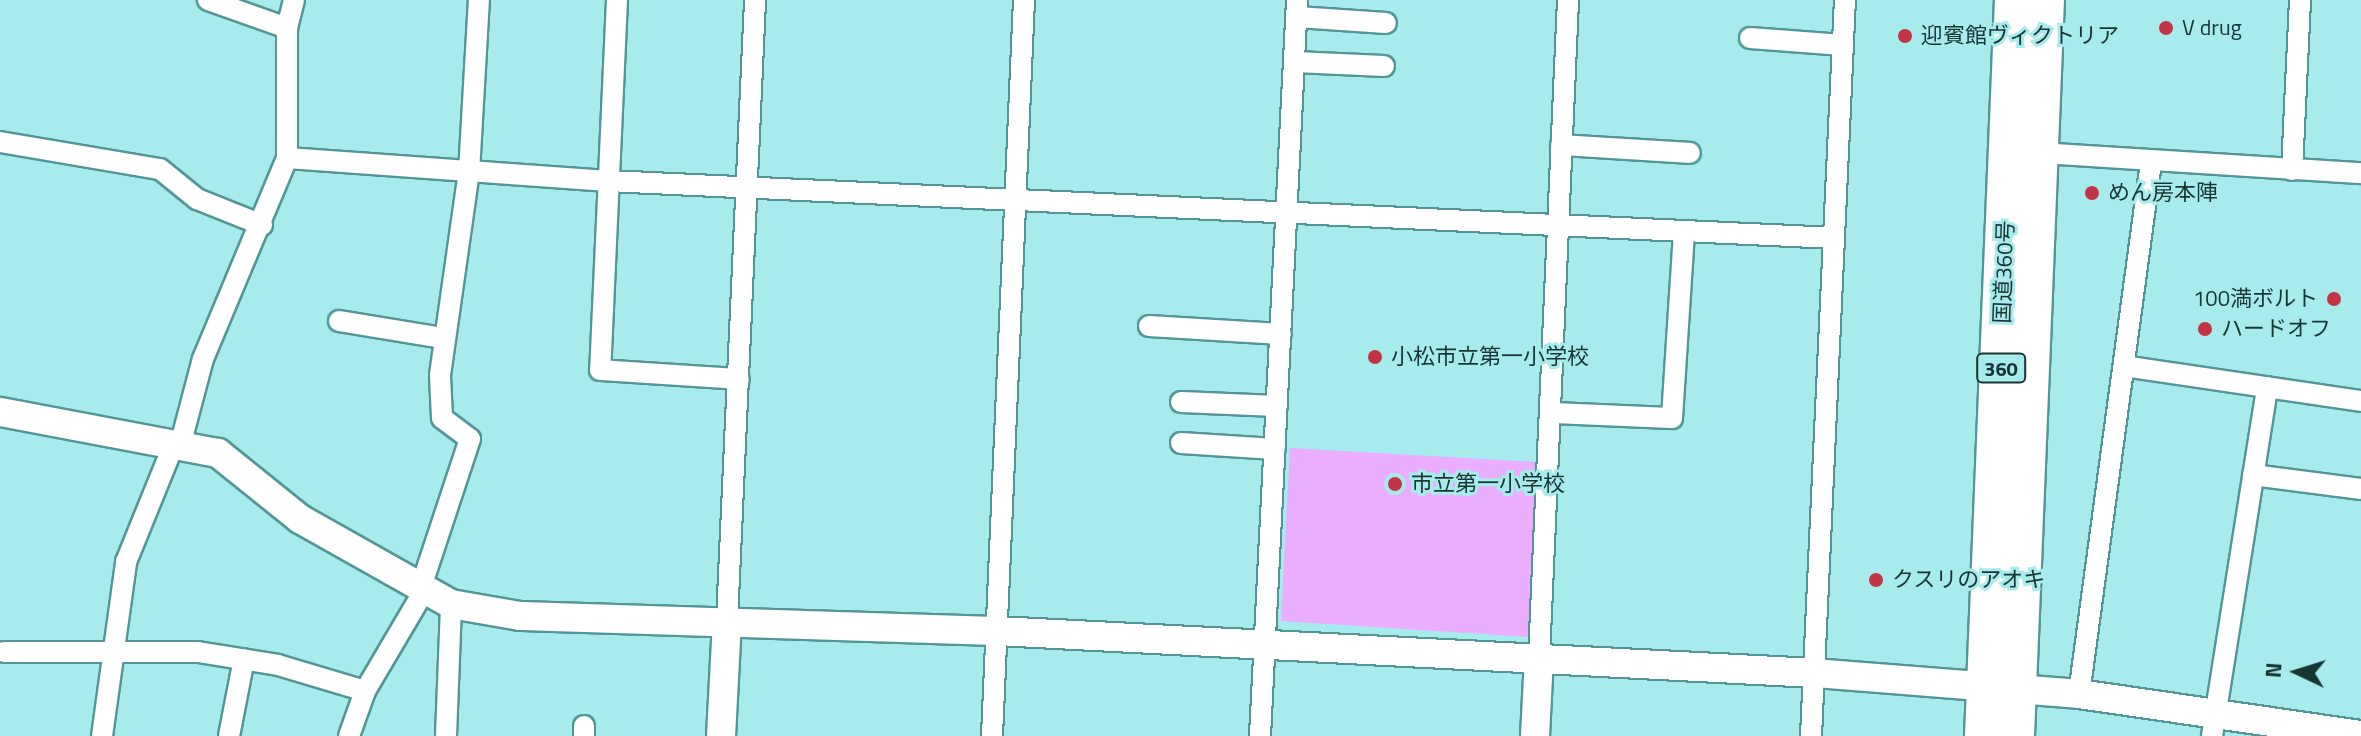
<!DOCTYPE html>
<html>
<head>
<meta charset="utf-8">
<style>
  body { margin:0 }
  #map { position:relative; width:2361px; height:736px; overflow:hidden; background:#a7ebed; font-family:"Titillium Web","Noto Sans JP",sans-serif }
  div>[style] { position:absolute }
  .green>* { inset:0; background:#ebadfd }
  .roads { filter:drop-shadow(2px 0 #549698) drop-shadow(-2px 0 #549698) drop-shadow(0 2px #549698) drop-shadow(0 -2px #549698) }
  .street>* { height:20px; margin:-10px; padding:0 10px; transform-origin:10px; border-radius:10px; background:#fff }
  .secondary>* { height:28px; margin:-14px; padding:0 14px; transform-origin:14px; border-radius:14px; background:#fff }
  .highway>* { height:36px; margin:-18px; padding:0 18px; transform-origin:18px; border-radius:18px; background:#fff }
  .dots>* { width:22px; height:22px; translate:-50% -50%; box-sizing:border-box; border:4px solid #a7ebed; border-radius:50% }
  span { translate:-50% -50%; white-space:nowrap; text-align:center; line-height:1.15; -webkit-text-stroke:6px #a7ebed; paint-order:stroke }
  .shield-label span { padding:2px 6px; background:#a7ebed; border:2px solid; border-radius:6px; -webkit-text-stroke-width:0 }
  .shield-label { font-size:20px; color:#193435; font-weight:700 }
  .poi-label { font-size:22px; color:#193435 }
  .left { translate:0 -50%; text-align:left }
  .right { translate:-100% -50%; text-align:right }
  .street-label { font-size:22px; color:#193435 }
  .north { position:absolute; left:2257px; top:632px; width:80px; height:80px; -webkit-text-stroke:6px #a7ebed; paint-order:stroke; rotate:274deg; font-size:22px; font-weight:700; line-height:32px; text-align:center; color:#193435 }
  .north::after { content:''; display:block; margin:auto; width:28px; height:36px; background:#193435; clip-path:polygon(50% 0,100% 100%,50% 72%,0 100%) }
</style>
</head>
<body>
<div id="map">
  <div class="green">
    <div style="clip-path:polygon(1290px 448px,1536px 462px,1529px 637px,1281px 621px)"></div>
  </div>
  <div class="roads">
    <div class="street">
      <div style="left:208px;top:0;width:84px;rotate:19.5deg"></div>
      <div style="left:617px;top:0;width:370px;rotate:92.6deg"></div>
      <div style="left:600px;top:370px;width:139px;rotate:3.7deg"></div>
      <div style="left:1297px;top:17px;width:89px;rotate:3.9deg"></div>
      <div style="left:1750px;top:38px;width:93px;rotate:4.3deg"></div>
      <div style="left:1295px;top:62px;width:89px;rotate:2.6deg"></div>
      <div style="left:0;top:142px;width:162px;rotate:9.6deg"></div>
      <div style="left:160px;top:169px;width:48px;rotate:39deg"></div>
      <div style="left:197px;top:199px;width:70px;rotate:21.8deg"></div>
      <div style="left:1561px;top:145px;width:129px;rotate:3.5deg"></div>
      <div style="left:2041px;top:153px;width:321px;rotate:3.6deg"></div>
      <div style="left:287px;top:158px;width:322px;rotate:4.1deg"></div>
      <div style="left:608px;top:181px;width:1226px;rotate:2.66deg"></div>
      <div style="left:2292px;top:170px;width:170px;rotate:-87.3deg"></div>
      <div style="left:339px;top:321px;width:105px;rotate:9.3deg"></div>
      <div style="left:1149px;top:326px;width:132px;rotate:3.5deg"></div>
      <div style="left:2124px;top:366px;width:240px;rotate:8.4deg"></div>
      <div style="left:1181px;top:402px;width:96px;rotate:2.4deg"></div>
      <div style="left:1552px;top:413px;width:120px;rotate:2.4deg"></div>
      <div style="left:1672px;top:418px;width:187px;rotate:-86.3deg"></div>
      <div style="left:1181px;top:443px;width:94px;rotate:3.7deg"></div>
      <div style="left:2253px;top:475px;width:109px;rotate:7.4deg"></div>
      <div style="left:421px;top:587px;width:156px;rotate:-71.7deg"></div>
      <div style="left:470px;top:439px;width:35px;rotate:-143deg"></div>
      <div style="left:442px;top:418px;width:43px;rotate:-92.7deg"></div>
      <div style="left:440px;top:375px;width:205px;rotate:-81.9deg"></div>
      <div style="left:469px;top:172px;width:172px;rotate:-86.7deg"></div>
      <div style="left:727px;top:620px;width:621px;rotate:-87.41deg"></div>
      <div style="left:4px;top:652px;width:194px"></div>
      <div style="left:198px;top:652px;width:81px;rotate:9.2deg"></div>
      <div style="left:278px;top:665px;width:91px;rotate:16.6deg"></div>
      <div style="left:1539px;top:657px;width:658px;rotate:-87.47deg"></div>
      <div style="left:2079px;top:694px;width:537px;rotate:-82.29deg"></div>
      <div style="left:102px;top:736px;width:176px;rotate:-82.1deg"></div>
      <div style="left:126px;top:562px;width:125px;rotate:-67.9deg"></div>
      <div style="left:173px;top:446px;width:9px;rotate:-27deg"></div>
      <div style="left:181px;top:442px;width:86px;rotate:-75.2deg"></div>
      <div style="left:203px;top:359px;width:218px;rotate:-67.3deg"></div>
      <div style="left:287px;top:158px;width:130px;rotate:-90deg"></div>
      <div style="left:287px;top:28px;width:29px;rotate:-76deg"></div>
      <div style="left:229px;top:736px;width:78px;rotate:-79deg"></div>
      <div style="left:349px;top:736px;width:48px;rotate:-70.4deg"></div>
      <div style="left:365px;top:691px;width:118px;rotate:-59.5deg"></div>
      <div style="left:446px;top:736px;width:132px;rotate:-87.8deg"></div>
      <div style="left:584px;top:736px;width:10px;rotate:-90deg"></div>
      <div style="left:992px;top:736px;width:737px;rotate:-87.51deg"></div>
      <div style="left:1260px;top:736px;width:737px;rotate:-87.12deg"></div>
      <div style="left:1811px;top:736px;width:737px;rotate:-87.36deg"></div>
      <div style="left:2212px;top:736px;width:353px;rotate:-81deg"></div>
    </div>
    <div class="secondary">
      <div style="left:0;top:412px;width:222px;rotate:10.7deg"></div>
      <div style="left:218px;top:453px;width:105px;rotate:38.8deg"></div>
      <div style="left:300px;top:519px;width:173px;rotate:29.4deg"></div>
      <div style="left:451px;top:604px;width:70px;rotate:9.9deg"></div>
      <div style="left:520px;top:616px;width:477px;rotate:1.8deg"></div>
      <div style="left:997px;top:631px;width:818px;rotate:2.94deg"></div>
      <div style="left:1814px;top:673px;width:266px;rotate:4.5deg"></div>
      <div style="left:2079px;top:694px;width:285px;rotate:8.3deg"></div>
      <div style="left:721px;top:736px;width:116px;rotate:-87deg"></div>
      <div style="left:1535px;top:736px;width:79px;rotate:-87.1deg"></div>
    </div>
    <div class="highway">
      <div style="left:1983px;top:736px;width:737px;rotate:-87.67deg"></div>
      <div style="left:2016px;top:736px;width:737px;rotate:-87.67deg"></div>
    </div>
  </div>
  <div class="dots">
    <div style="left:2166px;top:28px;background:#c33346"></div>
    <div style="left:1905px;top:36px;background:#c33346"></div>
    <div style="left:2092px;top:193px;background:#c33346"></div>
    <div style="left:2334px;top:299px;background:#c33346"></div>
    <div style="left:2205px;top:329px;background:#c33346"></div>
    <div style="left:1375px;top:357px;background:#c33346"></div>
    <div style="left:1395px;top:484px;background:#c33346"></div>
    <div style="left:1876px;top:580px;background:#c33346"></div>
  </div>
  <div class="shield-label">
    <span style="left:2001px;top:368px">360</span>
  </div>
  <div class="poi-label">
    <span class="left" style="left:2182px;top:28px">V drug</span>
    <span class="left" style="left:1921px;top:36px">迎賓館ヴィクトリア</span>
    <span class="left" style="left:2108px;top:193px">めん房本陣</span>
    <span class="right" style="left:2318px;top:299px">100満ボルト</span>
    <span class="left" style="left:2221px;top:329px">ハードオフ</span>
    <span class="left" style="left:1391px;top:357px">小松市立第一小学校</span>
    <span class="left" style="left:1411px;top:484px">市立第一小学校</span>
    <span class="left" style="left:1892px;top:580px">クスリのアオキ</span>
  </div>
  <div class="street-label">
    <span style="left:2004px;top:272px;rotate:-88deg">国道360号</span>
  </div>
  <div class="north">N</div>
</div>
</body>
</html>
